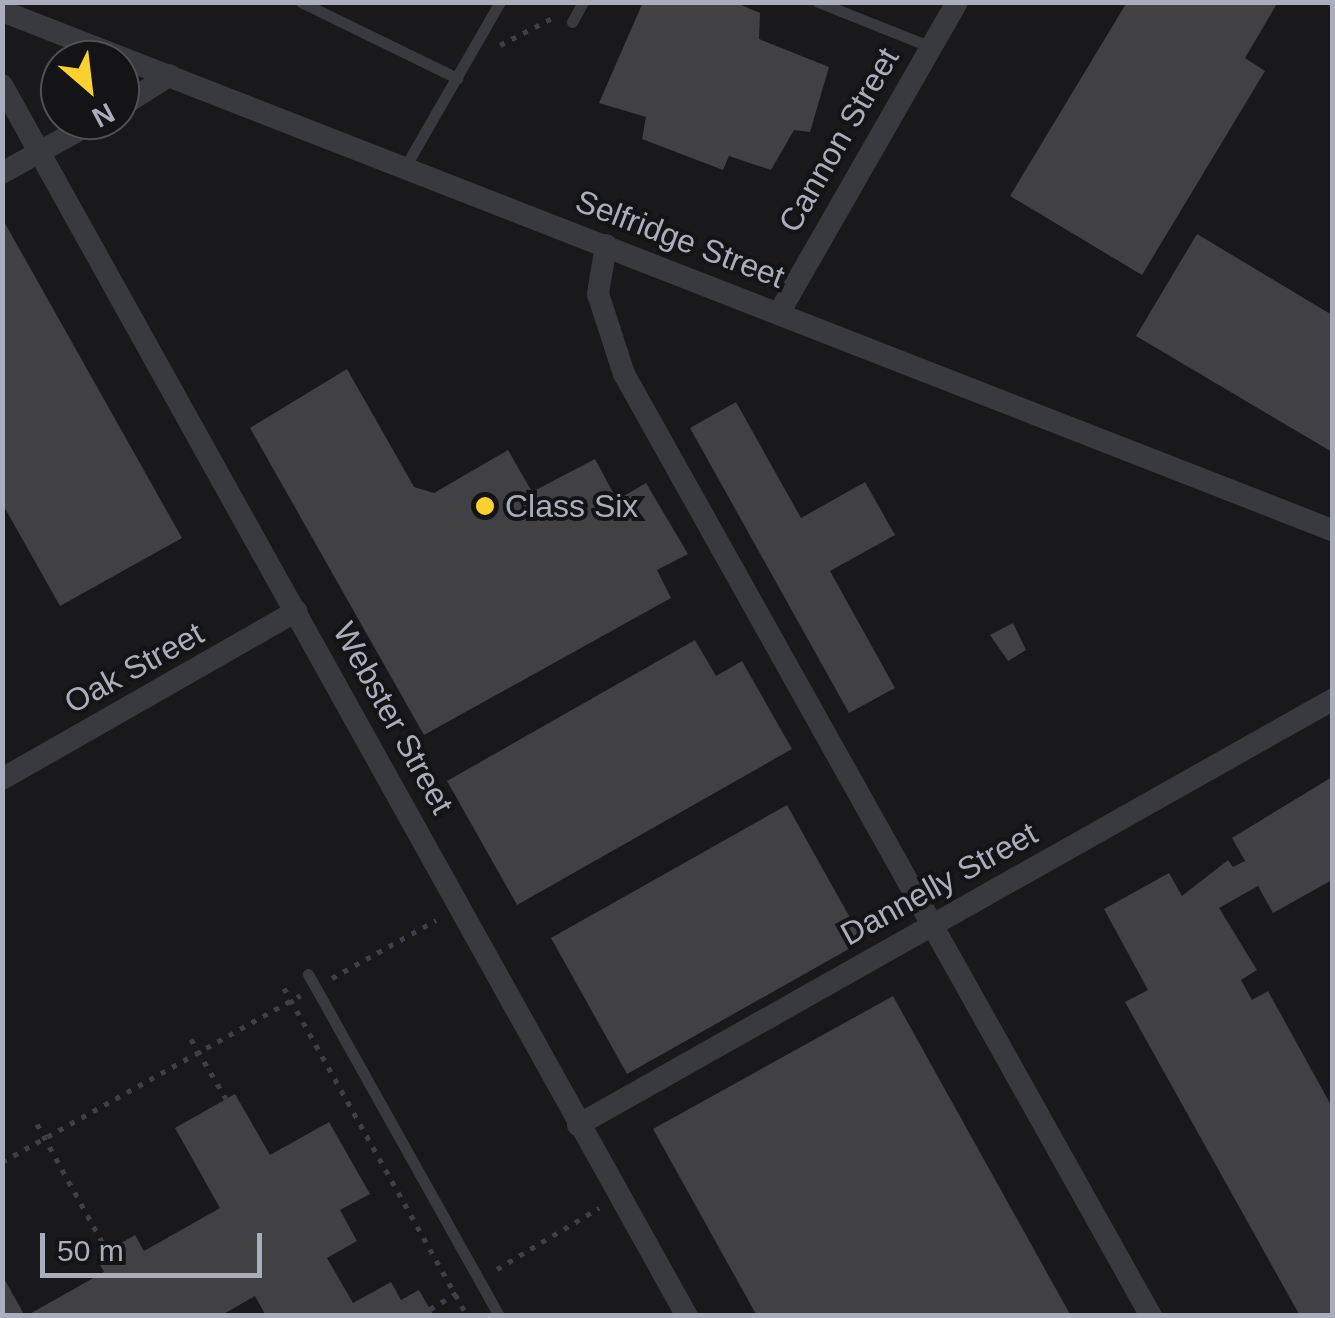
<!DOCTYPE html>
<html>
<head>
<meta charset="utf-8">
<style>
  body { margin:0 }
  #map { position:relative; width:1335px; height:1318px; overflow:hidden; background:#19181b; font-family:Arial,sans-serif }
  div>[style] { position:absolute }
  .building>* { inset:0; background:#404045 }
  .path>* { height:5px; margin-top:-2.5px; transform-origin:0; background:repeating-linear-gradient(90deg,#3f4047 0 5px,transparent 0 13px) }
  .lane>* { height:11px; margin:-5.5px; padding:0 5.5px; transform-origin:5.5px; border-radius:5.5px; background:#393a40 }
  .street>* { height:22px; margin:-11px; padding:0 11px; transform-origin:11px; border-radius:11px; background:#393a40 }
  .dots>* { width:28px; height:28px; translate:-50% -50%; box-sizing:border-box; border:5px solid #141316; border-radius:50% }
  span { translate:-50% -50%; white-space:nowrap; text-align:center; line-height:1.15; -webkit-text-stroke:8px #141316; paint-order:stroke }
  .street-label { font-size:32px; color:#aaadbb }
  .poi-label { font-size:32px; color:#aaadbb }
  .left { translate:0 -50%; text-align:left }
  .frame { position:absolute; inset:0; border:5px solid #aaadbb; pointer-events:none }
  .north { position:absolute; left:40px; top:40px; width:100px; height:100px; box-sizing:border-box; background:#141316; border:2px solid #505158; border-radius:50%; rotate:152deg; font-size:28px; font-weight:700; line-height:40px; text-align:center; color:#aaadbb }
  .north::after { content:''; display:block; margin:auto; width:35px; height:45px; background:#fad131; clip-path:polygon(50% 0,100% 100%,50% 72%,0 100%) }
  .scale { position:absolute; left:40px; top:1233px; width:222px; height:45px; box-sizing:border-box; border:5px solid #aaadbb; border-top:0; padding-left:12px; font-size:30px; line-height:35px; white-space:nowrap; color:#aaadbb; -webkit-text-stroke:8px #141316; paint-order:stroke }
</style>
</head>
<body>
<div id="map">
  <div class="building">
    <div style="clip-path:polygon(643px 2px,734px 2px,760px 13px,759px 39px,829px 67px,810px 132px,794px 130px,771px 170px,729px 156px,723px 170px,642px 139px,646px 117px,599px 103px)"></div>
    <div style="clip-path:polygon(1127px 2px,1278px 2px,1245px 58px,1265px 71px,1142px 275px,1010px 196px)"></div>
    <div style="clip-path:polygon(2px 218px,182px 538px,60px 606px,2px 503px)"></div>
    <div style="clip-path:polygon(1197px 234px,1332px 315px,1332px 452px,1136px 336px)"></div>
    <div style="clip-path:polygon(347px 369px,414px 487px,434px 493px,508px 450px,532px 492px,595px 459px,617px 500px,646px 483px,688px 554px,657px 570px,671px 598px,424px 735px,250px 428px)"></div>
    <div style="clip-path:polygon(736px 402px,801px 518px,865px 482px,895px 535px,830px 571px,895px 688px,849px 713px,690px 428px)"></div>
    <div style="clip-path:polygon(1013px 623px,1026px 650px,1008px 661px,990px 635px)"></div>
    <div style="clip-path:polygon(695px 640px,716px 676px,742px 661px,792px 749px,517px 905px,447px 781px)"></div>
    <div style="clip-path:polygon(1332px 777px,1332px 880px,1273px 913px,1258px 886px,1219px 908px,1257px 970px,1241px 980px,1252px 1000px,1268px 991px,1332px 1107px,1332px 1316px,1300px 1316px,1125px 1002px,1148px 990px,1104px 909px,1169px 873px,1182px 896px,1228px 860px,1233px 867px,1245px 861px,1232px 838px)"></div>
    <div style="clip-path:polygon(787px 805px,863px 941px,627px 1074px,551px 938px)"></div>
    <div style="clip-path:polygon(893px 996px,1071px 1316px,757px 1316px,653px 1129px)"></div>
    <div style="clip-path:polygon(235px 1094px,270px 1155px,329px 1122px,370px 1194px,340px 1210px,357px 1241px,327px 1258px,353px 1303px,391px 1282px,401px 1300px,419px 1290px,434px 1316px,266px 1316px,255px 1296px,220px 1316px,26px 1316px,104px 1272px,96px 1257px,107px 1251px,135px 1235px,144px 1251px,220px 1208px,175px 1128px)"></div>
    <div style="clip-path:polygon(2px 1275px,25px 1316px,2px 1316px)"></div>
  </div>
  <div class="path">
    <div style="left:500px;top:45px;width:59px;rotate:-27.4deg"></div>
    <div style="left:332px;top:978px;width:119px;rotate:-29.1deg"></div>
    <div style="left:284px;top:988px;width:376px;rotate:60.8deg"></div>
    <div style="left:191px;top:1039px;width:69px;rotate:59.7deg"></div>
    <div style="left:37px;top:1124px;width:145px;rotate:61.1deg"></div>
    <div style="left:2px;top:1162px;width:342px;rotate:-29.2deg"></div>
    <div style="left:497px;top:1269px;width:119px;rotate:-30.9deg"></div>
    <div style="left:430px;top:1309px;width:31px;rotate:-31deg"></div>
  </div>
  <div class="lane">
    <div style="left:301px;top:2px;width:174px;rotate:26deg"></div>
    <div style="left:818px;top:2px;width:122px;rotate:21.7deg"></div>
    <div style="left:572px;top:22px;width:23px;rotate:-61deg"></div>
    <div style="left:405px;top:167px;width:190px;rotate:-60.1deg"></div>
    <div style="left:308px;top:974px;width:392px;rotate:60.8deg"></div>
  </div>
  <div class="street">
    <div style="left:2px;top:11px;width:1428px;rotate:21.32deg"></div>
    <div style="left:2px;top:85px;width:1409px;rotate:60.91deg"></div>
    <div style="left:120px;top:107px;width:59px;rotate:-32.6deg"></div>
    <div style="left:2px;top:173px;width:109px;rotate:-29.2deg"></div>
    <div style="left:606px;top:245px;width:50px;rotate:99.3deg"></div>
    <div style="left:598px;top:294px;width:84px;rotate:72deg"></div>
    <div style="left:624px;top:374px;width:1079px;rotate:60.78deg"></div>
    <div style="left:779px;top:313px;width:358px;rotate:-60.2deg"></div>
    <div style="left:2px;top:779px;width:339px;rotate:-29.7deg"></div>
    <div style="left:578px;top:1125px;width:866px;rotate:-29.41deg"></div>
  </div>
  <div class="dots">
    <div style="left:485px;top:506px;background:#fad131"></div>
  </div>
  <div class="street-label">
    <span style="left:839px;top:140px;rotate:-60deg">Cannon Street</span>
    <span style="left:680px;top:239px;rotate:21deg">Selfridge Street</span>
    <span style="left:134px;top:668px;rotate:-29deg">Oak Street</span>
    <span style="left:393px;top:718px;rotate:61deg">Webster Street</span>
    <span style="left:939px;top:884px;rotate:-29deg">Dannelly Street</span>
  </div>
  <div class="poi-label">
    <span class="left" style="left:505px;top:506px">Class Six</span>
  </div>
  <div class="frame"></div>
  <div class="north">N</div>
  <div class="scale">50 m</div>
</div>
</body>
</html>
